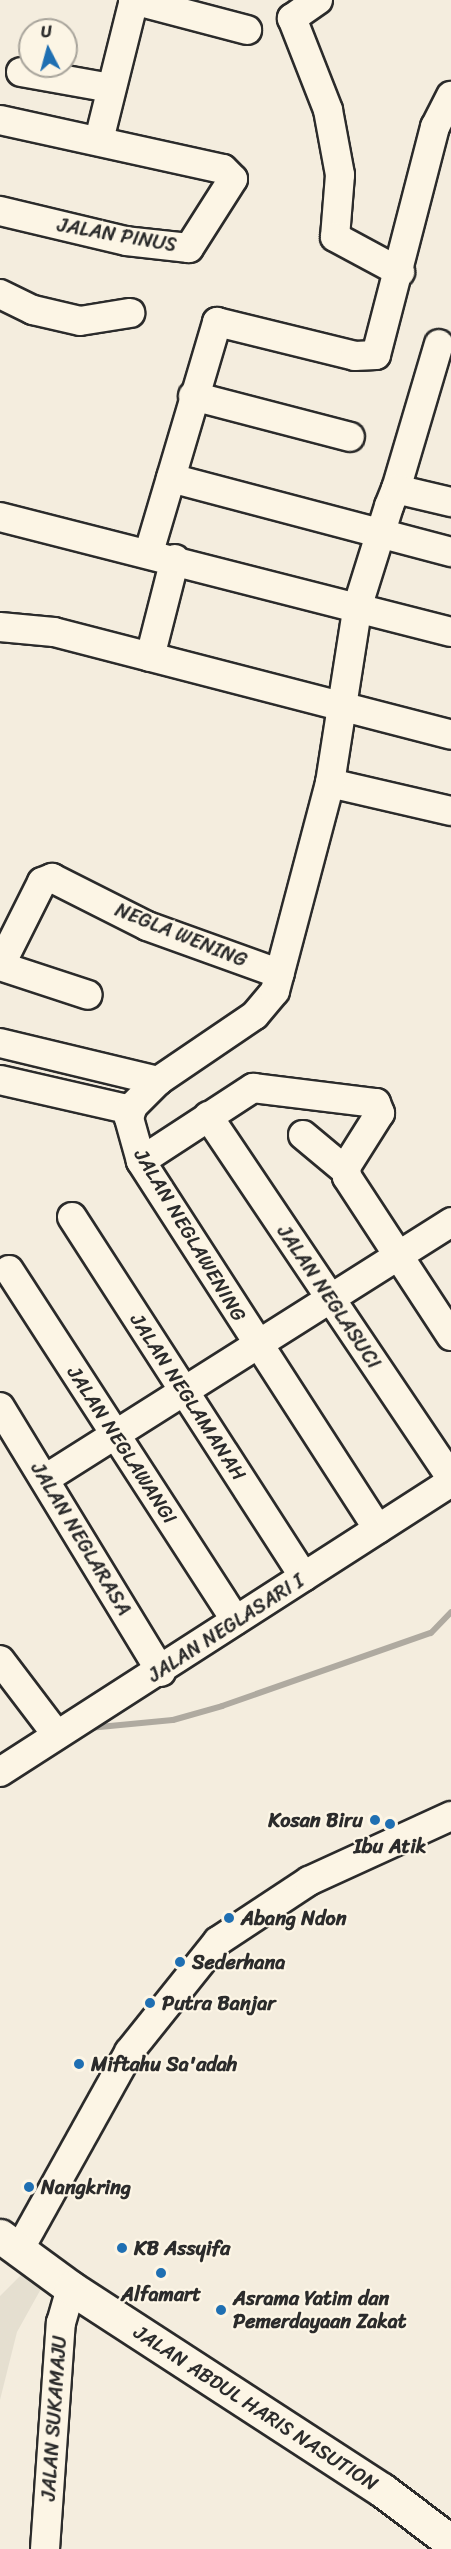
<!DOCTYPE html>
<html>
<head>
<meta charset="utf-8">
<style>
  body { margin:0 }
  #map { position:relative; width:451px; height:2549px; overflow:hidden; background:#f4edde; font-family:Sriracha,sans-serif }
  div>[style] { position:absolute }
  .built>* { inset:0; background:#e5dfd0 }
  .stream>* { height:6px; margin:-3px; padding:0 3px; transform-origin:3px; border-radius:3px; background:#afaaa0 }
  .roads { filter:drop-shadow(2px 0 #2b2b2b) drop-shadow(-2px 0 #2b2b2b) drop-shadow(0 2px #2b2b2b) drop-shadow(0 -2px #2b2b2b) }
  .minor>* { height:28px; margin:-14px; padding:0 14px; transform-origin:14px; border-radius:14px; background:#fcf5e5 }
  .highway>* { height:33px; margin:-16.5px; padding:0 16.5px; transform-origin:16.5px; border-radius:16.5px; background:#fcf5e5 }
  .dots>* { width:16px; height:16px; translate:-50% -50%; box-sizing:border-box; border:3px solid #fcf5e5; border-radius:50% }
  span { translate:-50% -50%; white-space:nowrap; text-align:center; line-height:1.15; -webkit-text-stroke:4.5px #fcf5e5; paint-order:stroke }
  .street-label { font-size:20px; color:#2b2b2b }
  .poi-label { font-size:20px; color:#2b2b2b; font-weight:700 }
  .right { translate:-100% -50%; text-align:right }
  .left { translate:0 -50%; text-align:left }
  .north { position:absolute; left:18px; top:18px; width:60px; height:60px; box-sizing:border-box; background:#fcf5e5; border:2px solid #a8a49b; border-radius:50%; rotate:354deg; font-size:16px; font-weight:700; line-height:24px; text-align:center; color:#2b2b2b }
  .north::after { content:''; display:block; margin:auto; width:21px; height:27px; background:#1f6fb2; clip-path:polygon(50% 0,100% 100%,50% 72%,0 100%) }
</style>
</head>
<body>
<div id="map">
  <div class="built">
    <div style="clip-path:polygon(22px 2274px,42px 2287px,17px 2332px,0 2400px,0 2296px)"></div>
  </div>
  <div class="stream">
    <div style="left:89px;top:1728px;width:84px;rotate:-5.4deg"></div>
    <div style="left:173px;top:1720px;width:51px;rotate:-15.9deg"></div>
    <div style="left:222px;top:1706px;width:221px;rotate:-19.3deg"></div>
    <div style="left:431px;top:1633px;width:29px;rotate:-46deg"></div>
  </div>
  <div class="roads">
    <div class="minor">
      <div style="left:133px;top:0;width:118px;rotate:14.7deg"></div>
      <div style="left:318px;top:0;width:32px;rotate:145deg"></div>
      <div style="left:292px;top:18px;width:99px;rotate:68.6deg"></div>
      <div style="left:328px;top:110px;width:66px;rotate:79.5deg"></div>
      <div style="left:340px;top:175px;width:62px;rotate:94.6deg"></div>
      <div style="left:335px;top:237px;width:74px;rotate:28.3deg"></div>
      <div style="left:21px;top:72px;width:91px;rotate:10.1deg"></div>
      <div style="left:0;top:120px;width:228px;rotate:12.4deg"></div>
      <div style="left:223px;top:169px;width:14px;rotate:45deg"></div>
      <div style="left:233px;top:179px;width:82px;rotate:122.5deg"></div>
      <div style="left:189px;top:248px;width:63px;rotate:-173.7deg"></div>
      <div style="left:126px;top:241px;width:130px;rotate:-166.6deg"></div>
      <div style="left:99px;top:140px;width:144px;rotate:-76deg"></div>
      <div style="left:0;top:294px;width:37px;rotate:26deg"></div>
      <div style="left:33px;top:310px;width:48px;rotate:13.2deg"></div>
      <div style="left:80px;top:321px;width:51px;rotate:-9.1deg"></div>
      <div style="left:193px;top:396px;width:162px;rotate:14.6deg"></div>
      <div style="left:171px;top:478px;width:290px;rotate:14.8deg"></div>
      <div style="left:396px;top:489px;width:151px;rotate:-73.5deg"></div>
      <div style="left:0;top:517px;width:465px;rotate:14.3deg"></div>
      <div style="left:149px;top:552px;width:240px;rotate:-73.5deg"></div>
      <div style="left:217px;top:322px;width:142px;rotate:13.8deg"></div>
      <div style="left:355px;top:356px;width:21px;rotate:-3deg"></div>
      <div style="left:376px;top:355px;width:236px;rotate:-75.5deg"></div>
      <div style="left:435px;top:127px;width:35px;rotate:-63deg"></div>
      <div style="left:0;top:627px;width:54px;rotate:5.3deg"></div>
      <div style="left:54px;top:632px;width:410px;rotate:14.5deg"></div>
      <div style="left:150px;top:657px;width:101px;rotate:-75.7deg"></div>
      <div style="left:330px;top:783px;width:124px;rotate:13deg"></div>
      <div style="left:0;top:966px;width:94px;rotate:-63.4deg"></div>
      <div style="left:42px;top:882px;width:11px;rotate:-22deg"></div>
      <div style="left:52px;top:878px;width:106px;rotate:26.8deg"></div>
      <div style="left:147px;top:926px;width:141px;rotate:19.8deg"></div>
      <div style="left:3px;top:967px;width:89px;rotate:18.2deg"></div>
      <div style="left:0;top:1043px;width:163px;rotate:13.5deg"></div>
      <div style="left:0;top:1080px;width:134px;rotate:12.9deg"></div>
      <div style="left:208px;top:1116px;width:436px;rotate:56.1deg"></div>
      <div style="left:303px;top:1135px;width:55px;rotate:39.8deg"></div>
      <div style="left:141px;top:1161px;width:134px;rotate:-33.1deg"></div>
      <div style="left:253px;top:1088px;width:124px;rotate:7deg"></div>
      <div style="left:376px;top:1103px;width:11px;rotate:68deg"></div>
      <div style="left:380px;top:1113px;width:64px;rotate:122.2deg"></div>
      <div style="left:346px;top:1167px;width:10px;rotate:84deg"></div>
      <div style="left:347px;top:1177px;width:190px;rotate:56.8deg"></div>
      <div style="left:72px;top:1217px;width:428px;rotate:57.2deg"></div>
      <div style="left:9px;top:1270px;width:417px;rotate:57.1deg"></div>
      <div style="left:0;top:1407px;width:310px;rotate:58.7deg"></div>
      <div style="left:45px;top:1479px;width:481px;rotate:-32.3deg"></div>
      <div style="left:378px;top:1529px;width:438px;rotate:-122.8deg"></div>
      <div style="left:141px;top:1161px;width:45px;rotate:-105.6deg"></div>
      <div style="left:129px;top:1118px;width:13px;rotate:-72deg"></div>
      <div style="left:133px;top:1106px;width:35px;rotate:-45deg"></div>
      <div style="left:158px;top:1081px;width:117px;rotate:-34.2deg"></div>
      <div style="left:255px;top:1015px;width:31px;rotate:-50deg"></div>
      <div style="left:275px;top:991px;width:215px;rotate:-75.2deg"></div>
      <div style="left:330px;top:783px;width:180px;rotate:-81.1deg"></div>
      <div style="left:358px;top:605px;width:104px;rotate:-72.6deg"></div>
      <div style="left:389px;top:506px;width:18px;rotate:-68deg"></div>
      <div style="left:396px;top:489px;width:57px;rotate:13.3deg"></div>
      <div style="left:0;top:1660px;width:94px;rotate:52.8deg"></div>
      <div style="left:0;top:1772px;width:536px;rotate:-32.74deg"></div>
      <div style="left:19px;top:2250px;width:227px;rotate:-60.9deg"></div>
      <div style="left:129px;top:2052px;width:142px;rotate:-51.3deg"></div>
      <div style="left:218px;top:1941px;width:109px;rotate:-33.4deg"></div>
      <div style="left:309px;top:1881px;width:156px;rotate:-24.6deg"></div>
      <div style="left:45px;top:2549px;width:227px;rotate:-86deg"></div>
      <div style="left:61px;top:2323px;width:36px;rotate:-74deg"></div>
    </div>
    <div class="highway">
      <div style="left:0;top:2236px;width:88px;rotate:36.2deg"></div>
      <div style="left:71px;top:2288px;width:371px;rotate:33deg"></div>
      <div style="left:382px;top:2490px;width:86px;rotate:37deg"></div>
    </div>
  </div>
  <div class="dots">
    <div style="left:375px;top:1820px;background:#1f6fb2"></div>
    <div style="left:390px;top:1824px;background:#1f6fb2"></div>
    <div style="left:229px;top:1918px;background:#1f6fb2"></div>
    <div style="left:180px;top:1962px;background:#1f6fb2"></div>
    <div style="left:150px;top:2003px;background:#1f6fb2"></div>
    <div style="left:79px;top:2064px;background:#1f6fb2"></div>
    <div style="left:29px;top:2187px;background:#1f6fb2"></div>
    <div style="left:122px;top:2248px;background:#1f6fb2"></div>
    <div style="left:161px;top:2273px;background:#1f6fb2"></div>
    <div style="left:221px;top:2310px;background:#1f6fb2"></div>
  </div>
  <div class="street-label">
    <span style="left:117px;top:235px;rotate:10deg">JALAN PINUS</span>
    <span style="left:181px;top:935px;rotate:22deg">NEGLA WENING</span>
    <span style="left:190px;top:1235px;rotate:59deg">JALAN NEGLAWENING</span>
    <span style="left:329px;top:1297px;rotate:56deg">JALAN NEGLASUCI</span>
    <span style="left:188px;top:1397px;rotate:57deg">JALAN NEGLAMANAH</span>
    <span style="left:122px;top:1445px;rotate:57deg">JALAN NEGLAWANGI</span>
    <span style="left:81px;top:1539px;rotate:59deg">JALAN NEGLARASA</span>
    <span style="left:226px;top:1628px;rotate:-33deg">JALAN NEGLASARI I</span>
    <span style="left:256px;top:2408px;rotate:33deg">JALAN ABDUL HARIS NASUTION</span>
    <span style="left:54px;top:2418px;rotate:-86deg">JALAN SUKAMAJU</span>
  </div>
  <div class="poi-label">
    <span class="right" style="left:363px;top:1820px">Kosan Biru</span>
    <span style="left:390px;top:1846px">Ibu Atik</span>
    <span class="left" style="left:241px;top:1918px">Abang Ndon</span>
    <span class="left" style="left:192px;top:1962px">Sederhana</span>
    <span class="left" style="left:162px;top:2003px">Putra Banjar</span>
    <span class="left" style="left:91px;top:2064px">Miftahu Sa'adah</span>
    <span class="left" style="left:41px;top:2187px">Nangkring</span>
    <span class="left" style="left:134px;top:2248px">KB Assyifa</span>
    <span style="left:161px;top:2294px">Alfamart</span>
    <span class="left" style="left:233px;top:2310px">Asrama Yatim dan<br>Pemerdayaan Zakat</span>
  </div>
  <div class="north">U</div>
</div>
</body>
</html>
